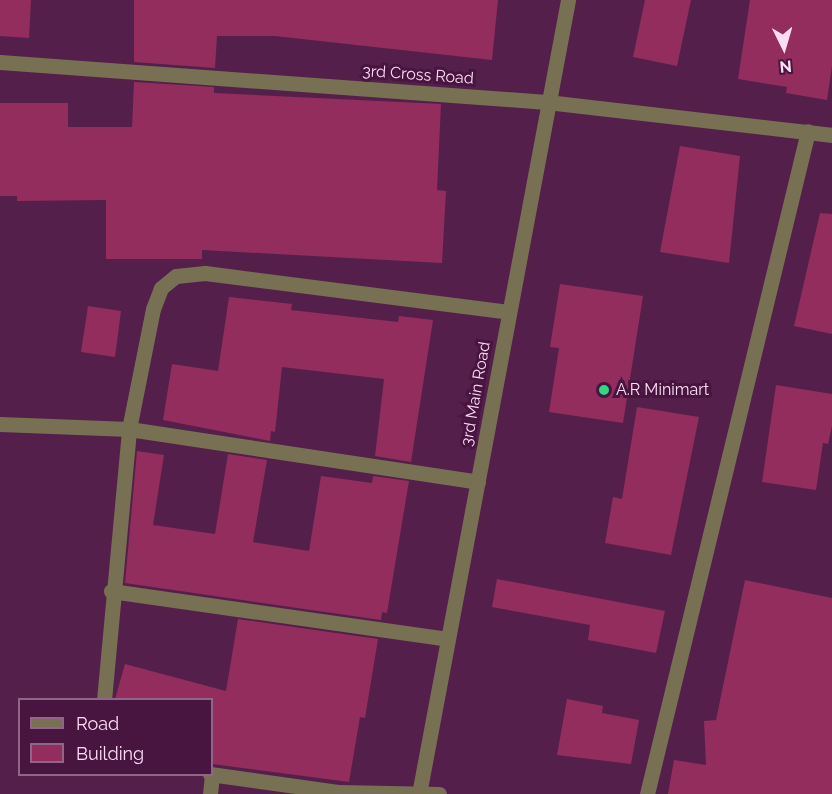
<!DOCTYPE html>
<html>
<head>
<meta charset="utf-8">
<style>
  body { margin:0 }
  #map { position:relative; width:832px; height:794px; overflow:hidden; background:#54204b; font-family:Raleway,sans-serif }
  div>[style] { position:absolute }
  .building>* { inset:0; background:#922d5d }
  .service>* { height:15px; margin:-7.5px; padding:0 7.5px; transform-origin:7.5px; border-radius:7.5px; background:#787053 }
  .minor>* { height:15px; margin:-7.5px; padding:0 7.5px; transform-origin:7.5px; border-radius:7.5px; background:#787053 }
  .dots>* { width:16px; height:16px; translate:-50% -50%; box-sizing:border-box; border:3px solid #481540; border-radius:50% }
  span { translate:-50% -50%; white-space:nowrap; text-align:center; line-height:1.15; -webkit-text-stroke:6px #481540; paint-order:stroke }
  .street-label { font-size:16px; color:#fddcf5 }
  .poi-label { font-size:16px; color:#fddcf5 }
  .left { translate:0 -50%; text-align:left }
  .legend { position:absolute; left:18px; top:698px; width:195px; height:78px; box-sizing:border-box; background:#481540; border:2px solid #906588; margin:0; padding:8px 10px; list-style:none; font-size:18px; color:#fddcf5 }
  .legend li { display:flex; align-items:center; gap:12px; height:30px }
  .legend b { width:30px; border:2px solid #906588 }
  .north { position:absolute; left:754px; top:18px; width:60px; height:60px; -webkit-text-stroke:4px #481540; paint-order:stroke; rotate:175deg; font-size:16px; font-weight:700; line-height:24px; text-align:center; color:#fddcf5 }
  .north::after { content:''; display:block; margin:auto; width:21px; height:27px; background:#fddcf5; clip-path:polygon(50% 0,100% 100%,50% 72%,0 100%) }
</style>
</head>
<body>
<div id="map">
  <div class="building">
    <div style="clip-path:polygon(0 0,31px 0,29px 38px,0 36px)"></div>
    <div style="clip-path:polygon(134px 0,498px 0,492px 60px,275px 36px,217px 36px,215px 68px,134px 62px)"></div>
    <div style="clip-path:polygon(645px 0,691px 0,677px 66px,633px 57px)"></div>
    <div style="clip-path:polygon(750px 0,832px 0,832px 66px,827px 100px,786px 93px,787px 87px,738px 79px)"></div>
    <div style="clip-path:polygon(134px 82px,214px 87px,214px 93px,441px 104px,437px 190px,446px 191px,442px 263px,202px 250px,202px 259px,106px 259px,106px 200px,17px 201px,17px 196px,0 196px,0 103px,68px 103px,68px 127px,132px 127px)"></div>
    <div style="clip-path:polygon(680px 146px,740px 156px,729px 263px,660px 252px)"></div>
    <div style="clip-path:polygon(820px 213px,832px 214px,832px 334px,794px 326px)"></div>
    <div style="clip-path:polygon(560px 284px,643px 296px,623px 423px,549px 412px,559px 348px,550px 347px)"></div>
    <div style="clip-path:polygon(229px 297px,292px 304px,291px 310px,398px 322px,399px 316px,433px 320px,411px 462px,375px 456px,384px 379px,282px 367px,275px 432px,271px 431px,270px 441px,163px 420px,172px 364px,218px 371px)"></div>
    <div style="clip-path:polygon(88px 306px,121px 311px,115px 357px,81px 352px)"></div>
    <div style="clip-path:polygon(776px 385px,832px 394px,832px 426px,828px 444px,823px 443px,816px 490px,762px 482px)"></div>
    <div style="clip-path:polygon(637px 407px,699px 417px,671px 555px,605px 543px,613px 497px,622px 499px)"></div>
    <div style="clip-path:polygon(137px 451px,164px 455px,153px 525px,215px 534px,228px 454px,267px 460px,253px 542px,309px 551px,321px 476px,372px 483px,373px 476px,409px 481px,387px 613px,382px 612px,381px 620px,125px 583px)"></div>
    <div style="clip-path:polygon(497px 579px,665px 611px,656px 653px,588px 640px,590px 625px,492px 607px)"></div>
    <div style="clip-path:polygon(745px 580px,832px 598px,832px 794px,668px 794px,674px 760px,706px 765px,704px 721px,716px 720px)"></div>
    <div style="clip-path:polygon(238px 619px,378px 639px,365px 718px,360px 717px,349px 782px,212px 764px,212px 699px,115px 699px,125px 664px,226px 691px)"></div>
    <div style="clip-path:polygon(567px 699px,603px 706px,602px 713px,639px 720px,631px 764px,557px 755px)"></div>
  </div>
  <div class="service">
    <div style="left:0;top:424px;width:129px;rotate:2.2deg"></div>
  </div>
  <div class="minor">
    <div style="left:0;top:62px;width:548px;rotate:4.18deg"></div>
    <div style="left:547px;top:102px;width:287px;rotate:6.6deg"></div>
    <div style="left:129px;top:429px;width:353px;rotate:8.6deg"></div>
    <div style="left:111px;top:591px;width:340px;rotate:8.1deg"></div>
    <div style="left:104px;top:700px;width:272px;rotate:-84.7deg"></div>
    <div style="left:129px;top:429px;width:122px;rotate:-78.7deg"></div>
    <div style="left:153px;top:309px;width:22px;rotate:-69deg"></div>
    <div style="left:161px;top:288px;width:19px;rotate:-39deg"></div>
    <div style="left:176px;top:276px;width:29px;rotate:-6deg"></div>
    <div style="left:205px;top:273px;width:306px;rotate:7.3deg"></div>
    <div style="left:210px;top:774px;width:129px;rotate:8deg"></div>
    <div style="left:338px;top:792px;width:101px;rotate:1.1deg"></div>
    <div style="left:210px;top:794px;width:19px;rotate:-84deg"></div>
    <div style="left:419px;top:794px;width:808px;rotate:-79.37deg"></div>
    <div style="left:647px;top:794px;width:682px;rotate:-76.35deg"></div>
  </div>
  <div class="dots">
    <div style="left:604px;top:390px;background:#30d883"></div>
  </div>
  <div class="street-label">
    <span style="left:418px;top:75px;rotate:4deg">3rd Cross Road</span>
    <span style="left:476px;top:394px;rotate:-80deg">3rd Main Road</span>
  </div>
  <div class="poi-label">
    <span class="left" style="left:616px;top:390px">A.R Minimart</span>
  </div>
  <ul class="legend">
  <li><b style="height:8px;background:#787053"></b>Road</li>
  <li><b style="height:16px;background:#922d5d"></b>Building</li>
  </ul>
  <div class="north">N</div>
</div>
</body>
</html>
